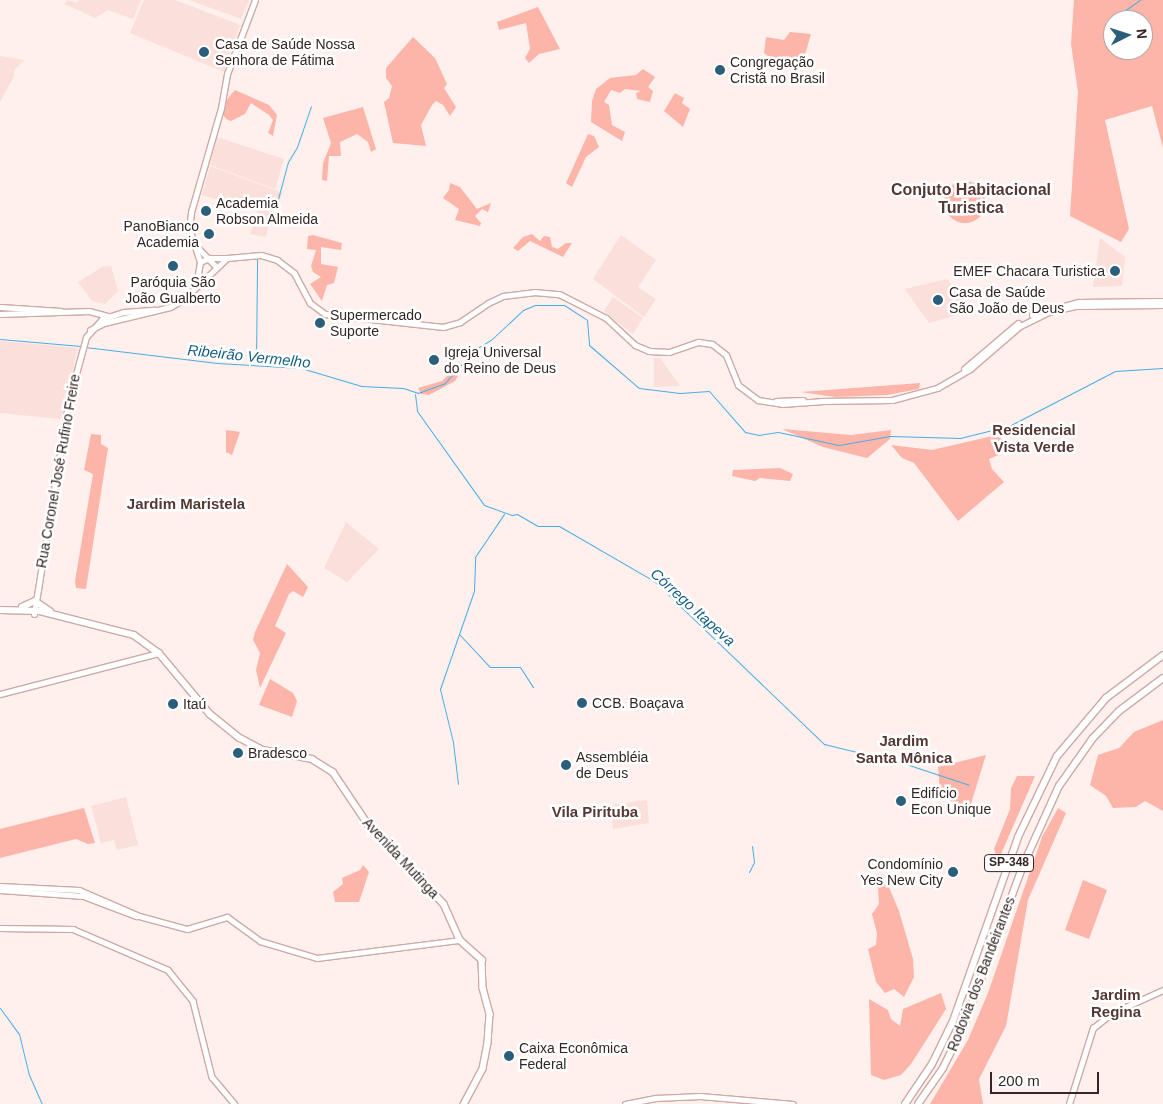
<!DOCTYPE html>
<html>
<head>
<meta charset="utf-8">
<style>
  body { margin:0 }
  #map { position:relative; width:1163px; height:1104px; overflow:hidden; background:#ffefed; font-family:Helvetica,sans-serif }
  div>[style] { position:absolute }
  .built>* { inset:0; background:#fbdfda }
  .green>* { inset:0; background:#fdb5a9 }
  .round { border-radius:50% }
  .stream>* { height:1px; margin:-0.5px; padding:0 0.5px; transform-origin:0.5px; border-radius:0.5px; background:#4baee3 }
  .roads { filter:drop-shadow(1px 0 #ceaaa4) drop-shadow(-1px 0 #ceaaa4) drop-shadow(0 1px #ceaaa4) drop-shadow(0 -1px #ceaaa4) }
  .tertiary>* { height:4.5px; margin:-2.25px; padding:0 2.25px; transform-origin:2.25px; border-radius:2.25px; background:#fff }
  .secondary>* { height:5px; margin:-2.5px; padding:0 2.5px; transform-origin:2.5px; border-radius:2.5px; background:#fff }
  .primary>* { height:5.5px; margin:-2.75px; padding:0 2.75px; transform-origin:2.75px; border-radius:2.75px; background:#fff }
  .motorway>* { height:6px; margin:-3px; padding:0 3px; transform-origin:3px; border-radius:3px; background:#fff }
  .dots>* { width:14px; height:14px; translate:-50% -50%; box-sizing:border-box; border:2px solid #fff; border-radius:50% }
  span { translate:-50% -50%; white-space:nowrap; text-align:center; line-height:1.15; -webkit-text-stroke:5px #fff; paint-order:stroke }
  .shield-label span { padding:1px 4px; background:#fff; border:1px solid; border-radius:4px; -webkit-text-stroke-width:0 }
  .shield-label { font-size:12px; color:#342624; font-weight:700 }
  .poi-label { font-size:14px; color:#342624 }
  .left { translate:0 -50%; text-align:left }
  .right { translate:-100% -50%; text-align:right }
  .street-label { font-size:14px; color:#342624 }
  .water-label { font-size:15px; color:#145f83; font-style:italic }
  .neighbourhood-label { font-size:15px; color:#553833; font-weight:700 }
  .quarter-label { font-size:16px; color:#553833; font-weight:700 }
  .north { position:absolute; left:1103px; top:10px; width:50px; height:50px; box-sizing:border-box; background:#fff; border:1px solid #aea8a7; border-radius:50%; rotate:85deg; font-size:14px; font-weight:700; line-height:20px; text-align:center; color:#342624 }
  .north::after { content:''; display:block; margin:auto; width:18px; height:22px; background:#2a5e7a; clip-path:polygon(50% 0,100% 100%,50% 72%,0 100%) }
  .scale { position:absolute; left:990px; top:1072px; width:109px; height:22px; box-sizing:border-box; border:2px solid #342624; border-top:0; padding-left:6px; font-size:15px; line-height:18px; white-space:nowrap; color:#342624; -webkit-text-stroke:4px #fff; paint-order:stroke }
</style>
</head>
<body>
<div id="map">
  <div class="built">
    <div style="clip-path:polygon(67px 0,77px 3px,79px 0,141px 0,133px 19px,108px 10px,95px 18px,65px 4px)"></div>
    <div style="clip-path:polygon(144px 0,175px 0,240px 25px,224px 72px,130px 33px)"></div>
    <div style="clip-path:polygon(189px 0,249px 0,241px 19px)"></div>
    <div style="clip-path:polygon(0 56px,24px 60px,14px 70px,14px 76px,0 102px)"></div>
    <div style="clip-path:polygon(217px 137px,284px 159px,275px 189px,210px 165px)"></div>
    <div style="clip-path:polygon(210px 166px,283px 193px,270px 217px,266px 237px,250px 234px,258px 212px,202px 195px)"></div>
    <div style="clip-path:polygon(621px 235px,656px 260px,638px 287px,656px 299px,644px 317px,593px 279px)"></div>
    <div style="clip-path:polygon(1100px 238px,1125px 257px,1122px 286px,1093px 287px)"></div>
    <div style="clip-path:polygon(111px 266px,118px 291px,105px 304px,92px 301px,78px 282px,102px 267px)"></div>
    <div style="clip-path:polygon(947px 279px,972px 311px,929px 323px,905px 289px)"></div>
    <div style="clip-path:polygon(613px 297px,643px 318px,633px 334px,604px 311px)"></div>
    <div style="clip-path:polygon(0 341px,78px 348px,61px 419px,0 413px)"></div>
    <div style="clip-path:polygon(654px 358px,660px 358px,680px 386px,654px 387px)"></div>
    <div style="clip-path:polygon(346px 522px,379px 549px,347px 582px,324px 568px)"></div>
    <div style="clip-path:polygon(126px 797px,138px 845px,117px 850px,114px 840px,101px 843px,91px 806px)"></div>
    <div style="clip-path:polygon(647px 800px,649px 823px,613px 829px,611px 805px)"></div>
  </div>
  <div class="green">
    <div style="clip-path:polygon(evenodd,1074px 0,1163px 0,1163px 148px,1152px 106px,1105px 120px,1129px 229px,1121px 242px,1070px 216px,1078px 92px,1071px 44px,1074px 0,1113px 20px,1143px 20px,1143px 50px,1113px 50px,1113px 20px)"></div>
    <div style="clip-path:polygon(538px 7px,560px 49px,539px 54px,529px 63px,525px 58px,530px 49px,526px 23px,499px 30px,497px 22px)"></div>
    <div style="clip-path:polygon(790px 32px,811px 34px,802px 65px,772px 59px,764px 53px,766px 37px,784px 40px)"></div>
    <div style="clip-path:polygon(413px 37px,435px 58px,447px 84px,444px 88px,456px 107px,450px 116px,443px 105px,436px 101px,432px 105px,421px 125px,426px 146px,393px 143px,384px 102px,389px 98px,392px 86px,386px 78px,386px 68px)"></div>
    <div style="clip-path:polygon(643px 69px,655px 77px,648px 87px,653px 91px,650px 102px,637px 99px,636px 93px,641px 91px,625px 89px,620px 93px,611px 90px,604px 102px,609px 105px,612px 125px,625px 132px,622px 141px,591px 122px,592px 101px,596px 89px,610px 78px,636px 75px)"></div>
    <div style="clip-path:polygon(235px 90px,269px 105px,277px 115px,273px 136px,268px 133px,273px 120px,269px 115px,251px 103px,245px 114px,231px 121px,226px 119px,222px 113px,224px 103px)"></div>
    <div style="clip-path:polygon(675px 93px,684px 98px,682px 103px,690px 109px,683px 127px,664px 111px)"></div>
    <div style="clip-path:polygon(363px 107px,376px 149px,371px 152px,368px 142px,357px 134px,340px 142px,341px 156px,329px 156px,327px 181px,322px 180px,323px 163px,331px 143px,323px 118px)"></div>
    <div style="clip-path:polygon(588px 134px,594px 136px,599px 147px,586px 157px,572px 187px,566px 183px)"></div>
    <div class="round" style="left:944px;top:181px;width:42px;height:42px"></div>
    <div style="clip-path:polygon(450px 183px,460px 187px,477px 209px,491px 203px,488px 212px,482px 209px,475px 216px,481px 223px,480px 226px,455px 220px,459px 209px,443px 198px,449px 190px)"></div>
    <div style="clip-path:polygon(532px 234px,540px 241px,544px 236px,550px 237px,552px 247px,558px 249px,566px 243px,572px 243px,563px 257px,530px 241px,518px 251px,513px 248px,523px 237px)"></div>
    <div style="clip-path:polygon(313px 235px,342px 243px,341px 250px,321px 247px,321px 264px,338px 267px,334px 283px,327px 285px,322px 301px,310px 284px,321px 277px,313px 272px,311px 266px,316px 250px,307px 249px,308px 236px)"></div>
    <div style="clip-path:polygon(452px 371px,458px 376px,455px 381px,429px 395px,421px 394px,418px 388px,442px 381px)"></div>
    <div style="clip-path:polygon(920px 383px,919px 389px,887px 395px,835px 397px,801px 392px)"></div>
    <div style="clip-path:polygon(782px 429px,851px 435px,891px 430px,890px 439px,867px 458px,823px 447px)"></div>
    <div style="clip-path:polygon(226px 430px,240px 432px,232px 455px,226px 452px)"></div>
    <div style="clip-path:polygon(91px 434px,101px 435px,101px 444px,108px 448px,86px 589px,76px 588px,75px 581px,93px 474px,84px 470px)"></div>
    <div style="clip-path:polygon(997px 435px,1013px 449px,989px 459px,992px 469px,1004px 482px,958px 521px,914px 463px,902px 458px,891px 445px,932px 450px)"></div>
    <div style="clip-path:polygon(780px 468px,793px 474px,790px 481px,760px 478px,755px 481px,732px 476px,733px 470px)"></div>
    <div style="clip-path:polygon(287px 564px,308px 587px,303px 597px,293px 591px,289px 594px,275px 626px,286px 633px,260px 688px,256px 670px,260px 653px,253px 640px,255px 632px)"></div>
    <div style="clip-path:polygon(270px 679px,293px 693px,297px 701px,292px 717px,259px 705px)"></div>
    <div style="clip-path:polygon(1163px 720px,1163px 811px,1145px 801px,1136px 807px,1113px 808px,1106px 796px,1090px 785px,1098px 755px,1119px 748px,1134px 732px)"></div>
    <div style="clip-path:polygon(986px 755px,970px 807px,953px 803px,940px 792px,938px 767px)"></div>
    <div style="clip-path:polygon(1017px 776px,1035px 776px,998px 861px,994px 849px,1010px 809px,1011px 788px)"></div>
    <div style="clip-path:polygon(84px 808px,95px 843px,88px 844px,76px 839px,0 858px,0 829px)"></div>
    <div style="clip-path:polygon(1058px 808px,1066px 813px,1028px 900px,1006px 1026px,979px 1079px,983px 1104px,930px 1104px,968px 1040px,988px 993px,1042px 837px)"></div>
    <div style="clip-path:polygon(363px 865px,369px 872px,359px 902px,335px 902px,333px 892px,343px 884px,342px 878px,360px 870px)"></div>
    <div style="clip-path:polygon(1083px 880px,1107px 890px,1089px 939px,1065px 930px)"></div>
    <div style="clip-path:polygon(888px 885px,899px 911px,913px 959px,914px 977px,904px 997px,894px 989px,885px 993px,876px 982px,868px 949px,876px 945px,877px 933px,872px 914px,879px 904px,878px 886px)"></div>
    <div style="clip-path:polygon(941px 993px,946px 1009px,911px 1064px,901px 1075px,884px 1080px,871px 1075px,869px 999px,888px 1010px,891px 1019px,900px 1026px,903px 1009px)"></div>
  </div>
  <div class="stream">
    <div style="left:1114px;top:18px;width:32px;rotate:-35deg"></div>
    <div style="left:278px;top:199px;width:38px;rotate:-75deg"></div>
    <div style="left:288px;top:162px;width:17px;rotate:-59deg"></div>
    <div style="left:297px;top:147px;width:43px;rotate:-71.1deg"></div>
    <div style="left:0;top:339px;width:81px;rotate:4.9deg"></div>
    <div style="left:85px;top:347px;width:133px;rotate:6.9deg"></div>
    <div style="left:217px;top:363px;width:84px;rotate:3.4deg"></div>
    <div style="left:301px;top:368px;width:63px;rotate:16.7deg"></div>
    <div style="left:361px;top:386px;width:42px;rotate:2.7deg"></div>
    <div style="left:403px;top:388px;width:16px;rotate:18deg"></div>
    <div style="left:418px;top:393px;width:29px;rotate:-20deg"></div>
    <div style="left:445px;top:383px;width:44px;rotate:-48.7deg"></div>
    <div style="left:474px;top:350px;width:21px;rotate:-31deg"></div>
    <div style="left:492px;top:339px;width:42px;rotate:-43.1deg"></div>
    <div style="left:523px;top:310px;width:13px;rotate:-23deg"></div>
    <div style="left:535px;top:305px;width:29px"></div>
    <div style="left:564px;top:305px;width:27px;rotate:33deg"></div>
    <div style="left:587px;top:320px;width:25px;rotate:85deg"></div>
    <div style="left:589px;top:345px;width:66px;rotate:40.7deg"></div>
    <div style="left:639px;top:388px;width:41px;rotate:7deg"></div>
    <div style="left:680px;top:393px;width:29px;rotate:-4deg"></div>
    <div style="left:709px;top:391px;width:55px;rotate:48.7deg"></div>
    <div style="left:745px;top:432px;width:14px;rotate:12deg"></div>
    <div style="left:759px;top:435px;width:19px;rotate:-9deg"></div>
    <div style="left:778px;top:432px;width:62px;rotate:12deg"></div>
    <div style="left:839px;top:445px;width:52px;rotate:-10deg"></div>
    <div style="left:890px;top:436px;width:70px;rotate:1.6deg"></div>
    <div style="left:960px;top:438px;width:50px;rotate:-13.8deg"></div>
    <div style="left:1009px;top:426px;width:119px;rotate:-27.4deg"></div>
    <div style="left:1115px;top:371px;width:48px;rotate:-3.6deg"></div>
    <div style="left:256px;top:363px;width:104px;rotate:-89.4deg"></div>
    <div style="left:415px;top:394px;width:17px;rotate:83deg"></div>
    <div style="left:417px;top:411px;width:115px;rotate:54.5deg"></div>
    <div style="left:484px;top:505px;width:30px;rotate:20deg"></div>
    <div style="left:512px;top:515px;width:5px;rotate:-11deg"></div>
    <div style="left:517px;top:514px;width:24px;rotate:30deg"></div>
    <div style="left:538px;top:526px;width:21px"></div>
    <div style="left:559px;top:526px;width:110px;rotate:30.1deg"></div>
    <div style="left:654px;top:581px;width:236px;rotate:43.8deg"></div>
    <div style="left:824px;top:744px;width:84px;rotate:13.7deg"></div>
    <div style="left:906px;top:764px;width:66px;rotate:18.4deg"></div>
    <div style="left:459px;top:634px;width:45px;rotate:46.8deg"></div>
    <div style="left:490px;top:667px;width:30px"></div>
    <div style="left:520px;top:667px;width:24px;rotate:57deg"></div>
    <div style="left:458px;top:784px;width:42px;rotate:-96.8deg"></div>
    <div style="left:453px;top:742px;width:55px;rotate:-103.8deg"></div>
    <div style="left:440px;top:689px;width:104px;rotate:-70.9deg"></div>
    <div style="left:474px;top:591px;width:34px;rotate:-88deg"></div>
    <div style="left:475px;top:557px;width:52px;rotate:-56deg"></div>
    <div style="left:749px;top:872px;width:11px;rotate:-63deg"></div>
    <div style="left:754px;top:862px;width:16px;rotate:-97deg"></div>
    <div style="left:0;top:1008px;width:32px;rotate:54deg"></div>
    <div style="left:19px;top:1034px;width:42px;rotate:76.3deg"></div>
    <div style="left:29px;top:1075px;width:32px;rotate:66deg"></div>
  </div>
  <div class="roads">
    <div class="tertiary">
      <div style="left:0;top:694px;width:164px;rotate:-14.5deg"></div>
      <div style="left:0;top:928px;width:73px;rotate:0.8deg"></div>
      <div style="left:73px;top:929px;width:103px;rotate:23.3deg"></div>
      <div style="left:168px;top:970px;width:40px;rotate:51deg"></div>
      <div style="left:193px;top:1001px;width:78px;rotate:76deg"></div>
      <div style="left:212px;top:1077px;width:35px;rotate:50deg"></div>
      <div style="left:625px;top:1104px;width:32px;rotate:-11deg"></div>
      <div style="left:656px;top:1098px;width:44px;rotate:-2.6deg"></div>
      <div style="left:700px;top:1096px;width:93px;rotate:4.9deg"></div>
      <div style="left:1069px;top:1104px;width:80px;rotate:-72.5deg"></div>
      <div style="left:1093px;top:1028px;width:24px;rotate:-38deg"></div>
      <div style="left:1112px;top:1013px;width:56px;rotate:-24.3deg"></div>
    </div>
    <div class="secondary">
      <div style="left:195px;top:245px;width:30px;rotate:46deg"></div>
      <div style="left:200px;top:262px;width:10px;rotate:-24deg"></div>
      <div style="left:209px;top:258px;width:16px"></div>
      <div style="left:196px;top:285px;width:23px;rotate:-80deg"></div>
      <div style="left:200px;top:262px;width:35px;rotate:-108deg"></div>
      <div style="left:189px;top:229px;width:17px;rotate:-83deg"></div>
      <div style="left:191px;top:212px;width:108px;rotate:-73.9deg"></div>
      <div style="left:221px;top:108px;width:35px;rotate:-80deg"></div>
      <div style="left:227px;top:74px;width:79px;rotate:-69.3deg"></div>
      <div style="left:0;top:307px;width:61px;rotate:3.8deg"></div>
      <div style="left:0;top:314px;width:89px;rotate:-1.9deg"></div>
      <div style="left:89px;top:311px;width:20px;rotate:15deg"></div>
      <div style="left:1032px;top:315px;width:48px;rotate:-15.8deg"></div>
      <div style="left:1078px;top:302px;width:85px;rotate:-0.7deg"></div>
      <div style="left:90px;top:330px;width:16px;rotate:-27deg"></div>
      <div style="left:104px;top:323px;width:68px;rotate:-13.6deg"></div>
      <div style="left:170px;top:307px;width:16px;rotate:-30deg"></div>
      <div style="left:184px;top:299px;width:59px;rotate:-43.6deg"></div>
      <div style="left:227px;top:258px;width:34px;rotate:-5deg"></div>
      <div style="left:261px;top:255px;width:17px;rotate:17deg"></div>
      <div style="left:277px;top:260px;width:21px;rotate:37deg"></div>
      <div style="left:294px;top:273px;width:34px;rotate:62deg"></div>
      <div style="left:310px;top:303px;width:19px;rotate:36deg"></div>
      <div style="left:325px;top:314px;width:119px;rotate:6.3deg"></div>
      <div style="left:443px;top:327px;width:18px;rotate:-16deg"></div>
      <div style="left:460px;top:322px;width:34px;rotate:-34deg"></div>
      <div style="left:488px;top:303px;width:17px;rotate:-25deg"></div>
      <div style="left:503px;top:296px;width:31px;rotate:-7deg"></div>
      <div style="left:534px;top:292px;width:25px;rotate:5deg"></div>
      <div style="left:559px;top:294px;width:53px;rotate:27.1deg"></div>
      <div style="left:606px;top:318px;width:40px;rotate:43deg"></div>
      <div style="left:635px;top:345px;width:15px;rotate:23deg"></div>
      <div style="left:649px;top:351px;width:20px;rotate:3deg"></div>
      <div style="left:669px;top:352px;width:31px;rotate:-19deg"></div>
      <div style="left:698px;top:342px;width:14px;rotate:8deg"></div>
      <div style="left:712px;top:344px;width:18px;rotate:38deg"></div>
      <div style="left:726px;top:355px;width:32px;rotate:68deg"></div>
      <div style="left:738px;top:385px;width:25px;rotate:37deg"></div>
      <div style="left:758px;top:400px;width:24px;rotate:9deg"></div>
      <div style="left:782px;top:404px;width:42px;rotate:-4.1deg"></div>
      <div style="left:964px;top:369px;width:71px;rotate:-40.4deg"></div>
      <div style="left:776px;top:401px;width:27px;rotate:-2deg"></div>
      <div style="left:821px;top:401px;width:71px;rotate:-0.8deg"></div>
      <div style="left:892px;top:400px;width:47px;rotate:-14.9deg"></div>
      <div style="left:937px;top:388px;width:39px;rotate:-30deg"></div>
      <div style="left:971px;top:368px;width:65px;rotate:-40.6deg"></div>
      <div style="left:1020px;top:326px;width:32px;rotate:-26deg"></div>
      <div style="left:1049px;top:312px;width:28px;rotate:-13deg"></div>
      <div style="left:1076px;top:306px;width:87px;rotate:-0.7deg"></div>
      <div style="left:34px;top:614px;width:214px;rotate:-80.8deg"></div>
      <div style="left:68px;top:403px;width:68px;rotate:-74.7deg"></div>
      <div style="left:86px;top:337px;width:24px;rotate:-48deg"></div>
      <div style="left:102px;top:319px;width:23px;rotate:-18deg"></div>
      <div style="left:124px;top:312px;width:31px;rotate:-4deg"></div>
      <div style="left:0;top:886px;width:79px;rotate:2.9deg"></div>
      <div style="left:79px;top:890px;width:65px;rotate:23.4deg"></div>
      <div style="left:139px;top:916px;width:50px;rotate:15.2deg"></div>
      <div style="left:187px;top:929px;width:42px;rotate:-16.7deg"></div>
      <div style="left:227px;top:917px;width:41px;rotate:36deg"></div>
      <div style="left:260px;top:941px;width:59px;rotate:16.6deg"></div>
      <div style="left:317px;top:958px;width:144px;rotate:-7.2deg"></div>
      <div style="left:0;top:890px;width:83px;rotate:4.1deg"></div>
      <div style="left:83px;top:896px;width:57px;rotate:20.7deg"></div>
    </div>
    <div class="primary">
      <div style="left:22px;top:607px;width:14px;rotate:-25deg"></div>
      <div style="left:35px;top:601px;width:18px;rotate:34deg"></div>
      <div style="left:0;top:610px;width:40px;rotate:1.4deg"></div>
      <div style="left:40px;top:611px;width:97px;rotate:14.3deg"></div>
      <div style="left:134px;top:635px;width:31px;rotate:36deg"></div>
      <div style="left:159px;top:653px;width:80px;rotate:50.1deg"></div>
      <div style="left:210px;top:714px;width:38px;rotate:39deg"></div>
      <div style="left:240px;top:738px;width:26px;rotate:28deg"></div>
      <div style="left:263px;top:750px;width:50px;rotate:10.4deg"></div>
      <div style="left:312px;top:759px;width:25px;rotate:32deg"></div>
      <div style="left:333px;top:772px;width:63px;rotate:56.1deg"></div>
      <div style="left:368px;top:824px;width:110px;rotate:46.5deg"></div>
      <div style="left:444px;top:904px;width:39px;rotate:66deg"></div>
      <div style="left:460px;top:940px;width:30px;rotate:42deg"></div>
      <div style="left:482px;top:960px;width:28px;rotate:88deg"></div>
      <div style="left:483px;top:988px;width:27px;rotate:75deg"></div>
      <div style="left:490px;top:1014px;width:29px;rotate:94deg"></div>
      <div style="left:488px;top:1043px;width:26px;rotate:101deg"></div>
      <div style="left:483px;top:1069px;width:40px;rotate:118deg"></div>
    </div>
    <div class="motorway">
      <div style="left:905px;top:1104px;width:48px;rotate:-56deg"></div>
      <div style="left:932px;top:1064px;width:48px;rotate:-64deg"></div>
      <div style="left:953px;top:1021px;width:195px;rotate:-70.5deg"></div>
      <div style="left:1018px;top:837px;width:90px;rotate:-64.3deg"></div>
      <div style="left:1057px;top:756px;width:76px;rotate:-49.8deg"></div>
      <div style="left:1106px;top:698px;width:71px;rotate:-37deg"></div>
      <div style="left:918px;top:1104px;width:44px;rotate:-55.2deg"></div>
      <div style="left:943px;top:1068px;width:48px;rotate:-64deg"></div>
      <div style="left:964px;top:1025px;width:173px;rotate:-69.7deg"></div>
      <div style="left:1024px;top:863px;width:85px;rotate:-65.6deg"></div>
      <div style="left:1059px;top:786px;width:59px;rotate:-54.7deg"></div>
      <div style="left:1093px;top:738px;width:37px;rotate:-46deg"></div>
      <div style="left:1119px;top:711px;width:55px;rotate:-36.9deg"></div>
    </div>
  </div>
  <div class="dots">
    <div style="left:204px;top:52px;background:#2a5e7a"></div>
    <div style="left:720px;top:70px;background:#2a5e7a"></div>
    <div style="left:206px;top:211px;background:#2a5e7a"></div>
    <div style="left:209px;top:234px;background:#2a5e7a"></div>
    <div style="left:173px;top:266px;background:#2a5e7a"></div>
    <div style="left:1115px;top:271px;background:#2a5e7a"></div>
    <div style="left:938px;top:300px;background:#2a5e7a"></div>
    <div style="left:320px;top:323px;background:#2a5e7a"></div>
    <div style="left:434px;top:360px;background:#2a5e7a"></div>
    <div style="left:582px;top:703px;background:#2a5e7a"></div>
    <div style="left:173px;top:704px;background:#2a5e7a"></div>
    <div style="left:238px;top:753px;background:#2a5e7a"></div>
    <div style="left:566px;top:765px;background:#2a5e7a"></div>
    <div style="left:901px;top:801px;background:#2a5e7a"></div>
    <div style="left:953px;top:872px;background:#2a5e7a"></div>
    <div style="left:509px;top:1056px;background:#2a5e7a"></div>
  </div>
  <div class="shield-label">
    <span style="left:1009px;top:863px">SP-348</span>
  </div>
  <div class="poi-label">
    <span class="left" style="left:215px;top:52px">Casa de Saúde Nossa<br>Senhora de Fátima</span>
    <span class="left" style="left:730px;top:70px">Congregação<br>Cristã no Brasil</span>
    <span class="left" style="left:216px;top:211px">Academia<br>Robson Almeida</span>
    <span class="right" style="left:199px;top:234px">PanoBianco<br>Academia</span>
    <span class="right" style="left:1105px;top:271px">EMEF Chacara Turistica</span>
    <span style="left:173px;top:290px">Paróquia São<br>João Gualberto</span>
    <span class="left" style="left:949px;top:300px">Casa de Saúde<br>São João de Deus</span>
    <span class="left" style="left:330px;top:323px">Supermercado<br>Suporte</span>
    <span class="left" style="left:444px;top:360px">Igreja Universal<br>do Reino de Deus</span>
    <span class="left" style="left:592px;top:703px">CCB. Boaçava</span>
    <span class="left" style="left:183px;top:704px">Itaú</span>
    <span class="left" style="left:248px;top:753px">Bradesco</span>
    <span class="left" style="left:576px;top:765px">Assembléia<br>de Deus</span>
    <span class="left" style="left:911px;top:801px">Edifício<br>Econ Unique</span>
    <span class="right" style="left:943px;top:872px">Condomínio<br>Yes New City</span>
    <span class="left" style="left:519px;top:1056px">Caixa Econômica<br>Federal</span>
  </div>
  <div class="street-label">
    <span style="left:58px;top:471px;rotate:-80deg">Rua Coronel José Rufino Freire</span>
    <span style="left:401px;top:858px;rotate:47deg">Avenida Mutinga</span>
    <span style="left:981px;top:974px;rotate:-69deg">Rodovia dos Bandeirantes</span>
  </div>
  <div class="water-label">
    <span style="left:249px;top:356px;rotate:6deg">Ribeirão Vermelho</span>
    <span style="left:693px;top:607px;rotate:42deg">Córrego Itapeva</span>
  </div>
  <div class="neighbourhood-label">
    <span style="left:1034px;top:438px">Residencial<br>Vista Verde</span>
    <span style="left:186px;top:504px">Jardim Maristela</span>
    <span style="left:904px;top:749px">Jardim<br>Santa Mônica</span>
    <span style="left:595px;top:812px">Vila Pirituba</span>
    <span style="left:1116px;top:1003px">Jardim<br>Regina</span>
  </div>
  <div class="quarter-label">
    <span style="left:971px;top:199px">Conjuto Habitacional<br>Turistica</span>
  </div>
  <div class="north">N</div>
  <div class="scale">200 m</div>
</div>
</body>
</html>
